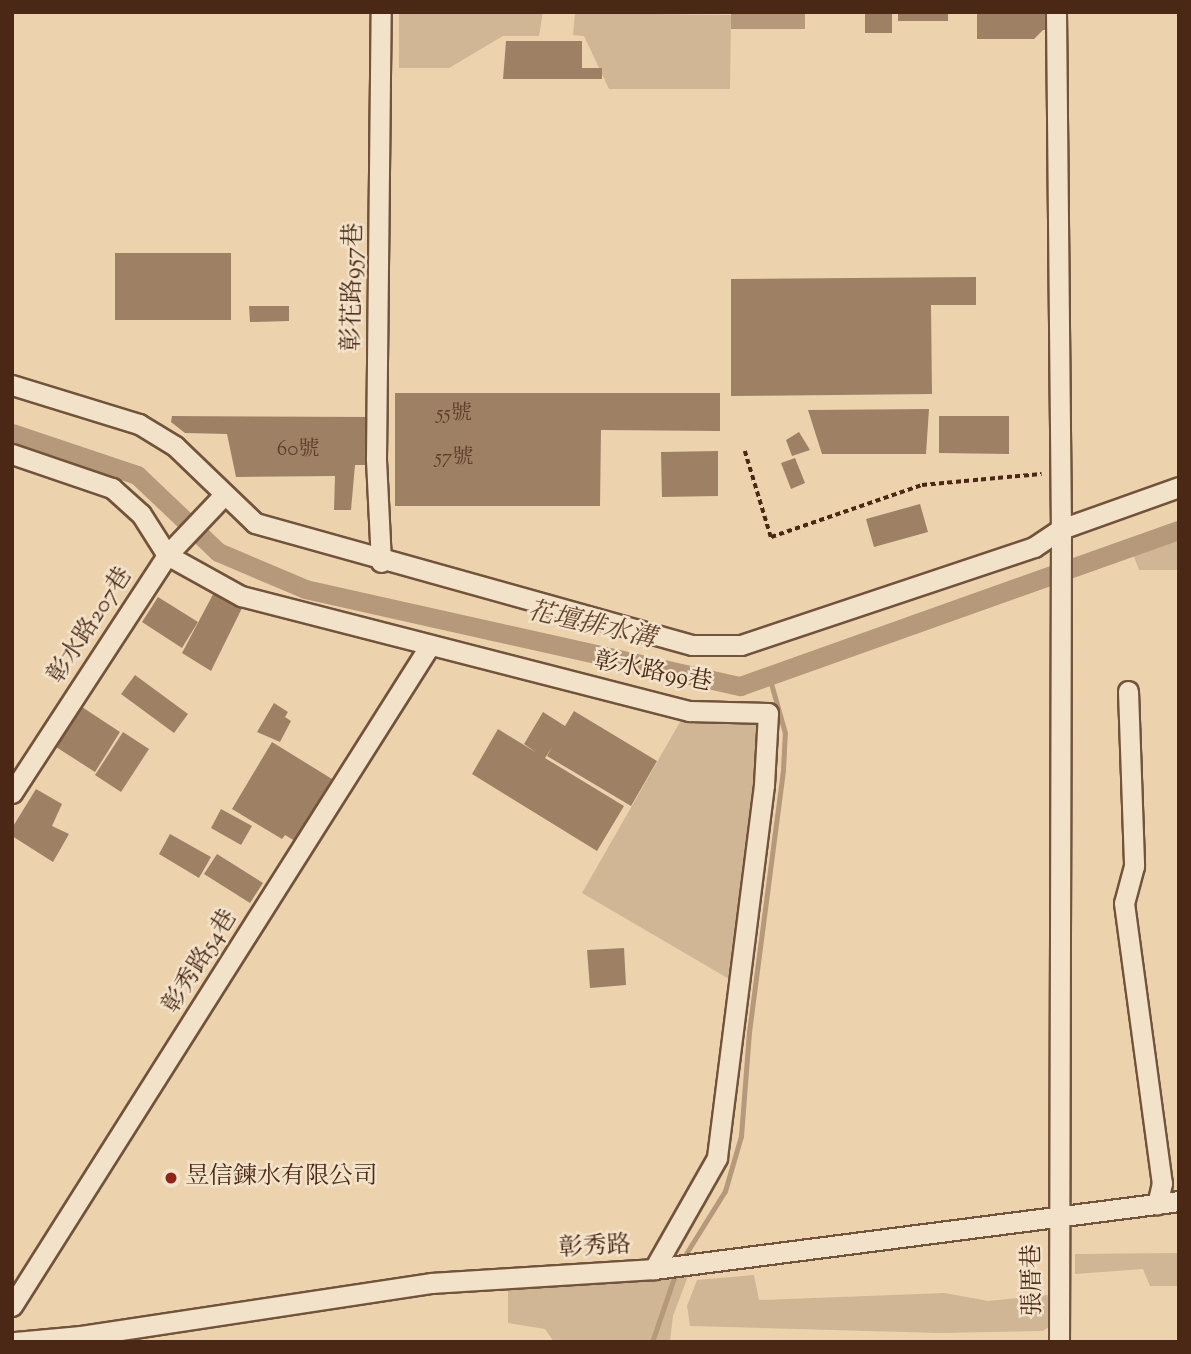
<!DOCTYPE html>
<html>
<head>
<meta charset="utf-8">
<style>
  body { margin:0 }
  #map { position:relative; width:1191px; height:1354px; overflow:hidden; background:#ecd3ae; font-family:"Sorts Mill Goudy","Noto Serif TC",serif }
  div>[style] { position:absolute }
  .green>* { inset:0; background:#d0b694 }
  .water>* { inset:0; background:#b5997a }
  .stream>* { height:5px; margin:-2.5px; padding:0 2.5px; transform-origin:2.5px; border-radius:2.5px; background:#b5997a }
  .canal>* { height:19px; margin:-9.5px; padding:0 9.5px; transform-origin:9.5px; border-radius:9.5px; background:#b5997a }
  .building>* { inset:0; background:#9e8165 }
  .path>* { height:3.5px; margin-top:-1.75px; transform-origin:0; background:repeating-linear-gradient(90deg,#4a2815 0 5px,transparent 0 8.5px) }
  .roads { filter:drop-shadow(2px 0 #72533b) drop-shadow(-2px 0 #72533b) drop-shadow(0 2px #72533b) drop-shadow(0 -2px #72533b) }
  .minor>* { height:19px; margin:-9.5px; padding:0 9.5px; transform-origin:9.5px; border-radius:9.5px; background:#f3e2ca }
  .dots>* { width:19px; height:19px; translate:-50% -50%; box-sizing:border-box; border:4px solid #f3e2ca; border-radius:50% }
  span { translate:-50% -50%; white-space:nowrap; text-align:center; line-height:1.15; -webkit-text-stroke:5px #f3e2ca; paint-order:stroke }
  .number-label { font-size:21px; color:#5f3e29 }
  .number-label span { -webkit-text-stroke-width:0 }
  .street-label { font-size:24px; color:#4a2815 }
  .poi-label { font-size:24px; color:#4a2815 }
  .left { translate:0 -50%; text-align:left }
  .water-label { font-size:26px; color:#65442e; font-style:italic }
  .frame { position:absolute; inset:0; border:14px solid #4a2815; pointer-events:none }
</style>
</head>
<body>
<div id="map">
  <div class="green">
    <div style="clip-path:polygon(399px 12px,543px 12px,539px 36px,503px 36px,449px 68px,399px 68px)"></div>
    <div style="clip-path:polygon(575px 13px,731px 15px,730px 89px,609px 89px,584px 36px,573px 35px)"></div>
    <div style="clip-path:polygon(1179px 525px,1179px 570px,1139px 570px,1129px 544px)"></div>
    <div style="clip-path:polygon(688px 708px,758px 722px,763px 731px,736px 983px,582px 893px)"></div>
    <div style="clip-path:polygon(1179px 1253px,1179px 1286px,1150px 1286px,1143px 1269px,1075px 1274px,1075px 1254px)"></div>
    <div style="clip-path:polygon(693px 1263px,673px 1316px,670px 1342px,554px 1342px,545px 1329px,508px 1323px,508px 1285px)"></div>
    <div style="clip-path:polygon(754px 1275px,759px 1300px,945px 1293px,988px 1301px,1058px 1294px,1057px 1321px,1043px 1331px,938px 1333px,690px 1326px,687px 1306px,697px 1280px)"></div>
  </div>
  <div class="water">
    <div style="clip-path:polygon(731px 12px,805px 12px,805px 29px,731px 29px)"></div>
  </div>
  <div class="stream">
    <div style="left:682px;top:1260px;width:81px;rotate:-58.1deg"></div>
    <div style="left:725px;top:1191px;width:57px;rotate:-73.8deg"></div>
    <div style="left:741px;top:1136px;width:104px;rotate:-85.6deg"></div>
    <div style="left:749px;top:1032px;width:265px;rotate:-82.6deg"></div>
    <div style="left:783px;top:769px;width:36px;rotate:-87deg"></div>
    <div style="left:785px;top:733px;width:59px;rotate:-105.7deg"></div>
    <div style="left:652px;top:1342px;width:74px;rotate:-71.1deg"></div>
  </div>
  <div class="canal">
    <div style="left:12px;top:433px;width:132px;rotate:18.6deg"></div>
    <div style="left:137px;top:475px;width:112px;rotate:43.5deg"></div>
    <div style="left:218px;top:552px;width:95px;rotate:23deg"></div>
    <div style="left:305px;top:589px;width:446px;rotate:12.6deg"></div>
    <div style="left:740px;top:686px;width:466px;rotate:-19.6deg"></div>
  </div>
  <div class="building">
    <div style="clip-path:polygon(865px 12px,892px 12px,892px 33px,865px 33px)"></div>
    <div style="clip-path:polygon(898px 12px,948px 12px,948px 21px,898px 21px)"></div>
    <div style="clip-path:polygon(977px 12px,1055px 12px,1055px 30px,1043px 30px,1034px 39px,977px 39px)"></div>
    <div style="clip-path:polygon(506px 41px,582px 41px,582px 68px,602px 68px,602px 79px,503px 79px)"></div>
    <div style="clip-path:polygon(115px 253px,231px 253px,231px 320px,115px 320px)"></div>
    <div style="clip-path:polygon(976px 277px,976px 305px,931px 305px,932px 394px,731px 396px,731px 279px)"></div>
    <div style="clip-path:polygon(249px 306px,289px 306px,289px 321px,250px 322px)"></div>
    <div style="clip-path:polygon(395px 393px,720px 393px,720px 431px,601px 430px,600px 506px,395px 506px)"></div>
    <div style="clip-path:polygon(929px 409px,926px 454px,822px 454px,808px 410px)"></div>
    <div style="clip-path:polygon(172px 416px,375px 417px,375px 465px,355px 465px,351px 510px,334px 510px,335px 476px,236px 477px,227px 434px,185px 433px,171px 422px)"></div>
    <div style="clip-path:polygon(939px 416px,1009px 416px,1009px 454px,939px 453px)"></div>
    <div style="clip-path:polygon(799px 432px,810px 450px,792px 456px,786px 440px)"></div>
    <div style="clip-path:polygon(718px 451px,718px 496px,662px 497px,661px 452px)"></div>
    <div style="clip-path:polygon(795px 458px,805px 483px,791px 489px,781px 463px)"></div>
    <div style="clip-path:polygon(920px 504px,928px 532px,874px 547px,866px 519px)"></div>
    <div style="clip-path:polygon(218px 585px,246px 600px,211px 671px,182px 653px)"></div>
    <div style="clip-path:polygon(158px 597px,198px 622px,182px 648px,142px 622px)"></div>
    <div style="clip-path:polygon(135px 675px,188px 714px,174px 733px,121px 694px)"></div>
    <div style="clip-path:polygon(274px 703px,288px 712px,285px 717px,291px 721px,280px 742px,257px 732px)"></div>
    <div style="clip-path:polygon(82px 707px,120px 732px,95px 772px,56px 747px)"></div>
    <div style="clip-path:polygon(574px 711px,657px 761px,631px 806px,547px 756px,552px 747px,545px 758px,624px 806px,597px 851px,472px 774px,498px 729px,537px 753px,524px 744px,543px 712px,565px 726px)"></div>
    <div style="clip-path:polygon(123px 732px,149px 749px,121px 792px,95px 775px)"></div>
    <div style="clip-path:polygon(272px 742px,332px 779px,295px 841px,285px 835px,282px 839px,232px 809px)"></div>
    <div style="clip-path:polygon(36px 789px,62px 804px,52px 826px,69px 834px,53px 862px,12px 836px,12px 828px)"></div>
    <div style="clip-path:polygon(221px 809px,252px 826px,241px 845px,211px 828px)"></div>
    <div style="clip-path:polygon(170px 834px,211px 857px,199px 878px,159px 854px)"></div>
    <div style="clip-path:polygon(217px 854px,263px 883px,250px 903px,204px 874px)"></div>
    <div style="clip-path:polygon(624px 948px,626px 985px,590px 988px,587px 950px)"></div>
  </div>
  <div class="path">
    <div style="left:745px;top:451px;width:90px;rotate:73.2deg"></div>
    <div style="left:771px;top:537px;width:160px;rotate:-19deg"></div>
    <div style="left:922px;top:485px;width:120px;rotate:-5.3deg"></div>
  </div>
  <div class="roads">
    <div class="minor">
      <div style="left:1056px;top:12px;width:517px;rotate:89.45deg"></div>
      <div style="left:1061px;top:529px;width:813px;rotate:90.14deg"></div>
      <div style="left:12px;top:385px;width:133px;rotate:17.1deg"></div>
      <div style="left:139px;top:424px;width:42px;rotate:31.4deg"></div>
      <div style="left:175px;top:446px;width:111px;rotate:43.9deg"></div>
      <div style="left:255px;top:523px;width:454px;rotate:15.6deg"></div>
      <div style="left:692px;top:645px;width:49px"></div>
      <div style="left:741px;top:645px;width:309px;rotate:-18.5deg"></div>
      <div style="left:1034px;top:547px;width:32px;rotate:-34deg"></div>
      <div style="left:1061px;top:529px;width:125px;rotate:-19.6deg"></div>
      <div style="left:12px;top:454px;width:106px;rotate:18.8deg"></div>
      <div style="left:112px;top:488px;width:39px;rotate:42deg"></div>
      <div style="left:141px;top:514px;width:49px;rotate:57.6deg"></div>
      <div style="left:167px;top:555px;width:85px;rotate:29deg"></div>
      <div style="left:241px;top:596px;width:463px;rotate:14.4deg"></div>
      <div style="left:689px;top:711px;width:79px;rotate:1.5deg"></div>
      <div style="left:768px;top:713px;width:72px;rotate:93.2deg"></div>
      <div style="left:764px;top:785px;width:376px;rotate:97.2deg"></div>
      <div style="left:717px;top:1158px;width:128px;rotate:119.6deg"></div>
      <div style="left:381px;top:562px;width:104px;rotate:-92.8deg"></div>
      <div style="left:376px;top:458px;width:446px;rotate:-89.4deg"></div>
      <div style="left:1128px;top:691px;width:175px;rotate:88deg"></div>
      <div style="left:1134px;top:866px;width:38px;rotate:105deg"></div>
      <div style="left:1124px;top:903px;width:283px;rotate:82.3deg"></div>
      <div style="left:1162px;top:1183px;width:22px;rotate:103deg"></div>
      <div style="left:12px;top:793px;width:284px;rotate:-56.9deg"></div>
      <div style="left:167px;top:555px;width:83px;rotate:-46.5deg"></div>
      <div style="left:12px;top:1306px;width:782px;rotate:-57.69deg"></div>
      <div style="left:15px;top:1342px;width:66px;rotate:-5.2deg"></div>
      <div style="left:81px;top:1336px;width:355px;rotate:-8.6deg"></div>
      <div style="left:432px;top:1283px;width:222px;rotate:-3.6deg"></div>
      <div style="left:654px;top:1269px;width:529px;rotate:-7.38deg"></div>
    </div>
  </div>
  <div class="dots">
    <div style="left:171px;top:1178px;background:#8f2418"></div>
  </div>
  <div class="number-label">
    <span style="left:454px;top:414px">55號</span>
    <span style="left:298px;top:450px">60號</span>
    <span style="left:454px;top:458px">57號</span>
  </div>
  <div class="street-label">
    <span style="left:354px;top:287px;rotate:-89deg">彰花路957巷</span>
    <span style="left:91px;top:626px;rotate:-57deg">彰水路207巷</span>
    <span style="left:653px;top:673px;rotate:11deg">彰水路99巷</span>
    <span style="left:201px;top:962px;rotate:-58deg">彰秀路54巷</span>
    <span style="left:595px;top:1248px;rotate:-3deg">彰秀路</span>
    <span style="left:1034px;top:1280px;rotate:-91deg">張厝巷</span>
  </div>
  <div class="poi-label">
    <span class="left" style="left:185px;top:1178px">昱信鍊水有限公司</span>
  </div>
  <div class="water-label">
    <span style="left:591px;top:626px;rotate:13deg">花壇排水溝</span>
  </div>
  <div class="frame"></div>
</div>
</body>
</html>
